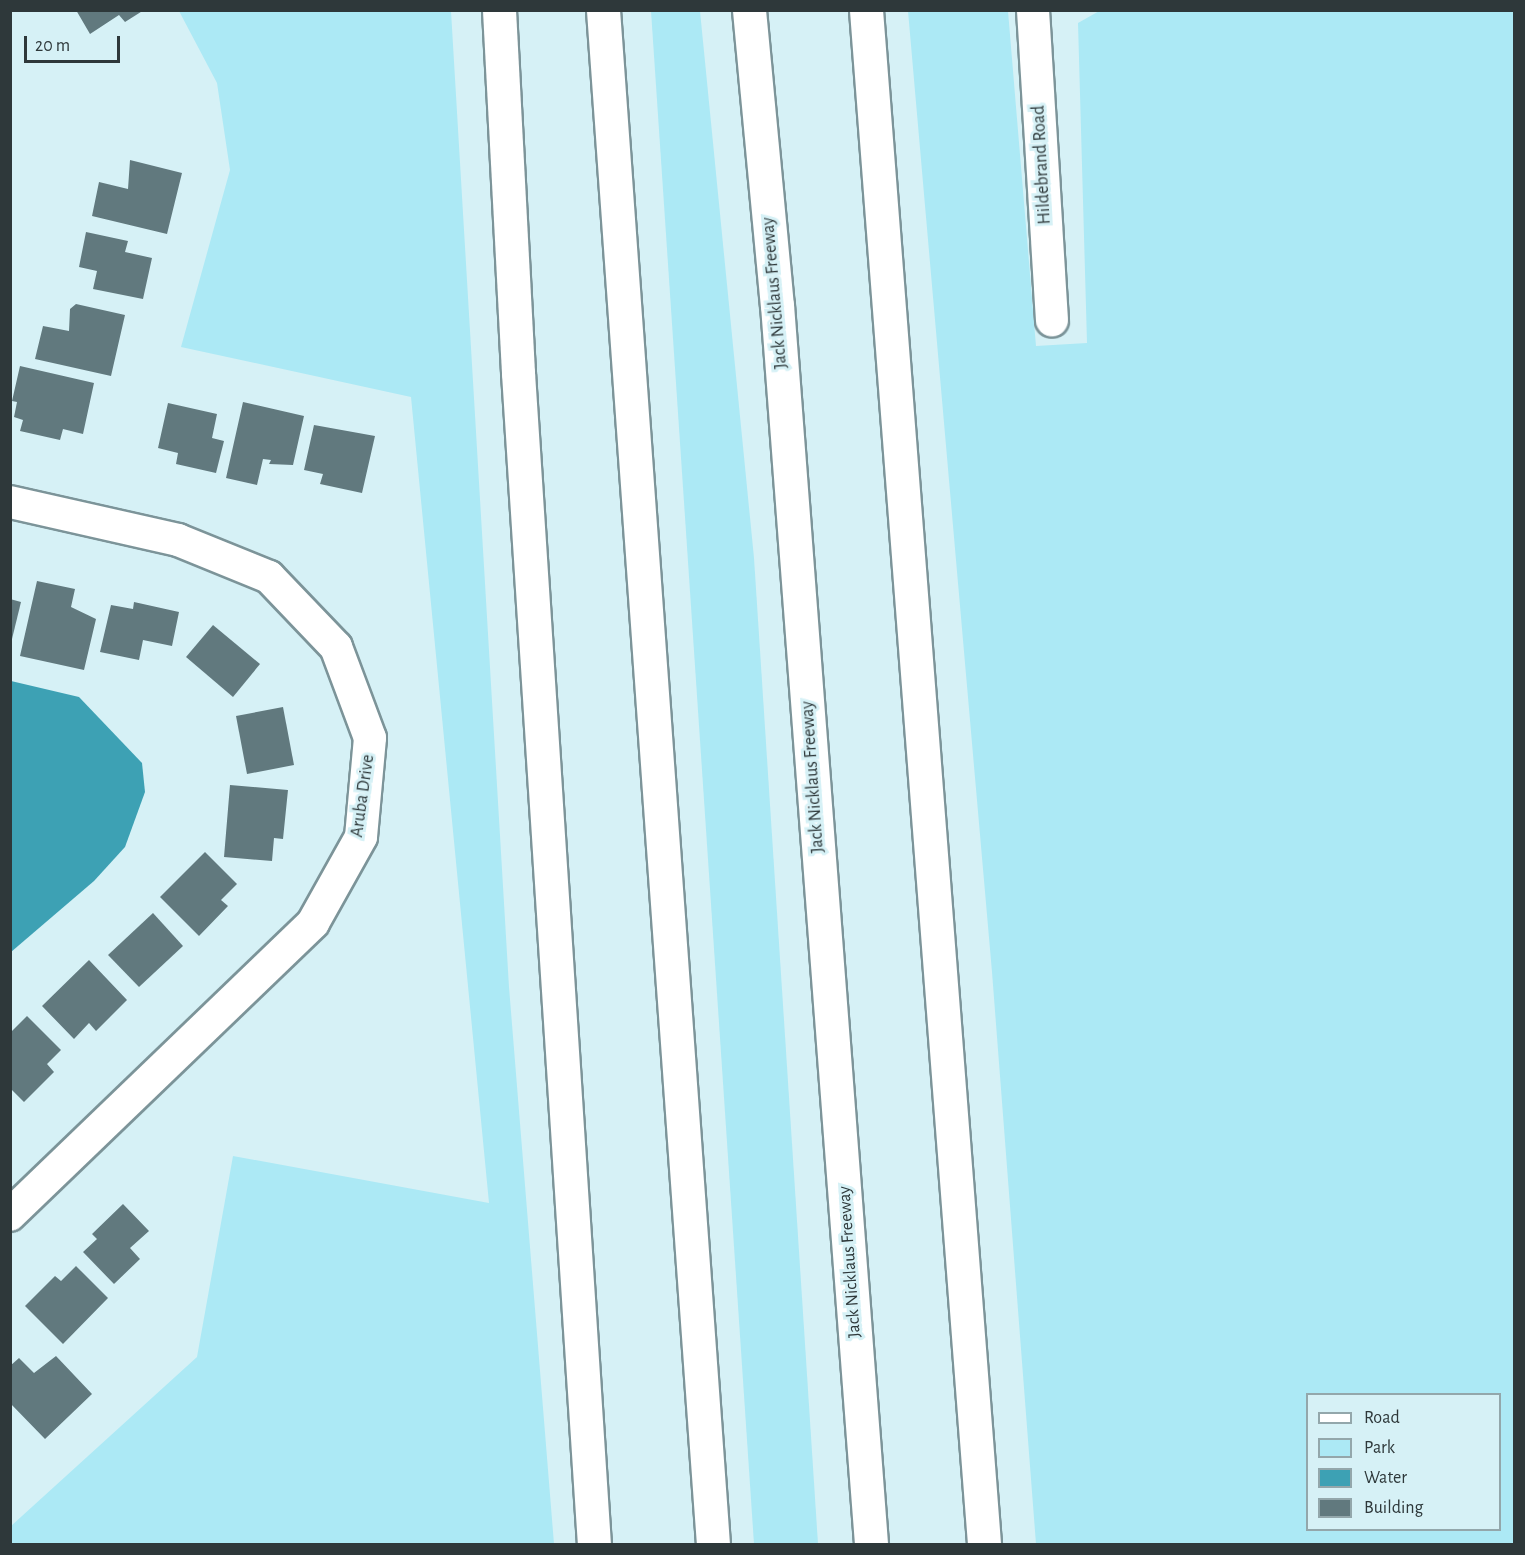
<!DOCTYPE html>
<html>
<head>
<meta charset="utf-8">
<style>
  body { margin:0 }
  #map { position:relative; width:1525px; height:1555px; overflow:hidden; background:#d6f1f6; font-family:"Alegreya Sans",sans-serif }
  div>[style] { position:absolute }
  .green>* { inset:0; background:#ace9f5 }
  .water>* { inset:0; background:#3da1b4 }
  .building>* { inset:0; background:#61797e }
  .roads { filter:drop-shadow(2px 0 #7c9499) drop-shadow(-2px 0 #7c9499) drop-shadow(0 2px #7c9499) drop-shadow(0 -2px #7c9499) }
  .minor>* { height:32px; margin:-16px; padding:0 16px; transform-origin:16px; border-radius:16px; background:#fff }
  .motorway>* { height:33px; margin:-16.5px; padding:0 16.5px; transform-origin:16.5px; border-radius:16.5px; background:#fff }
  span { translate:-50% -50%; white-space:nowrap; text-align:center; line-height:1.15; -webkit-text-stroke:6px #d6f1f6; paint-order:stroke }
  .street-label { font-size:18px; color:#2e383a }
  .frame { position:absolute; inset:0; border:12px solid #2e383a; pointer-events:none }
  .legend { position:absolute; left:1306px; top:1393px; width:195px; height:138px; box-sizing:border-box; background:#d6f1f6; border:2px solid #93a7ab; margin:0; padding:8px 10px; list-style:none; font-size:18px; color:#2e383a }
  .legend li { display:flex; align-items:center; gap:12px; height:30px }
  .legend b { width:30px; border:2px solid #93a7ab }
  .scale { position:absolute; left:24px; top:36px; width:96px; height:27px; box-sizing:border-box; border:3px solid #2e383a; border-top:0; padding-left:8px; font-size:18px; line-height:21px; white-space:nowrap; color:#2e383a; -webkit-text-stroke:4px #d6f1f6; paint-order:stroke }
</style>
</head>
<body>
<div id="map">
  <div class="green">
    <div style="clip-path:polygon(evenodd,1101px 10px,1514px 11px,1514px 1544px,1036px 1544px,992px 972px,908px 11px,1008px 11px,1036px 346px,1087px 343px,1078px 23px,1101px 10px,1500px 1394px,1500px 1530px,1308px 1530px,1308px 1394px,1500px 1394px)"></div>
    <div style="clip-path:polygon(179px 11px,451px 11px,509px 987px,554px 1544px,11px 1544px,11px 1526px,197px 1357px,233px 1156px,489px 1203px,411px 397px,181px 347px,230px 170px,217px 83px)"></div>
    <div style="clip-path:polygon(651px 11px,700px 11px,754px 558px,818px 1544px,754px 1544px)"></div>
  </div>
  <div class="water">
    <div style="clip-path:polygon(11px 681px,79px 697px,142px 763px,145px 792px,125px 847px,94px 881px,11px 952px)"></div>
  </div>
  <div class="building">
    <div style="clip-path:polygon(76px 10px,144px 10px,125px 22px,119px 15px,90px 34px)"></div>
    <div style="clip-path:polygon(130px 160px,182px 173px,167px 234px,92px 216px,99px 182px,128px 189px)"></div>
    <div style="clip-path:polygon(86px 232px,128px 241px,125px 252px,152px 258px,143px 299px,93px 289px,97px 271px,79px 267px)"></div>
    <div style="clip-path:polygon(76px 304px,125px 315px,111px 376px,35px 359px,43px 326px,69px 331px,70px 309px)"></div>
    <div style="clip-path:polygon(20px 366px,94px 383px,83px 434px,63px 429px,60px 440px,20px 431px,23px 420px,14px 417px,17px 402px,12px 401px)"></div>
    <div style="clip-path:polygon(243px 402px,304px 416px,293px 465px,269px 464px,271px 460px,263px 459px,257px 485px,226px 478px)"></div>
    <div style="clip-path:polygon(168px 403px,217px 414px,212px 438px,224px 441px,216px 473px,176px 464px,178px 453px,158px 448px)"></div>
    <div style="clip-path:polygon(314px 425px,375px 436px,362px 493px,320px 484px,323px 474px,304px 470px)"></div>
    <div style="clip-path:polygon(37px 581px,75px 589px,71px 607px,96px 619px,84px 670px,20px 656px)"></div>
    <div style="clip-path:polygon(10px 599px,21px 602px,11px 643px,10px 643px)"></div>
    <div style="clip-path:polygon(134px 602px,179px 612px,172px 646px,143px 640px,139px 660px,100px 652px,111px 605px,133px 609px)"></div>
    <div style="clip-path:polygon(213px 625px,260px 664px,233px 697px,186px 657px)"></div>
    <div style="clip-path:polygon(283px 707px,294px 765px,247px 774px,236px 716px)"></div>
    <div style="clip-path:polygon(230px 785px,288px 790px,283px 839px,274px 838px,272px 861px,224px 857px)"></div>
    <div style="clip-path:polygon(205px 852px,237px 884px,221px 900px,228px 906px,199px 936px,160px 897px)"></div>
    <div style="clip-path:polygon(153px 913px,183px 946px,139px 987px,108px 955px)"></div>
    <div style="clip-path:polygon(89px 960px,127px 1000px,96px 1031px,89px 1023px,74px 1039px,42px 1006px)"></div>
    <div style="clip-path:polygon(27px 1016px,61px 1050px,47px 1064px,54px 1072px,24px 1102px,10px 1088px,10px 1033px)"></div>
    <div style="clip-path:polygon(123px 1204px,149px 1231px,130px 1248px,140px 1259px,114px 1284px,83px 1252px,97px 1239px,92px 1234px)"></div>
    <div style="clip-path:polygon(76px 1266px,108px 1298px,63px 1344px,25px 1306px,55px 1276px,61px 1281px)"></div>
    <div style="clip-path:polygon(56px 1356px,92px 1394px,45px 1439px,10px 1403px,10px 1366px,19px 1358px,34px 1373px)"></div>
  </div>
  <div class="roads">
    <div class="minor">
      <div style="left:1033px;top:10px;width:311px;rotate:86.5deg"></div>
      <div style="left:10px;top:502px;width:172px;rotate:12.7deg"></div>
      <div style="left:178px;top:540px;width:98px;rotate:22.1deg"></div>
      <div style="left:269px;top:577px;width:97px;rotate:46.3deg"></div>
      <div style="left:336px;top:647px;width:97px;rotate:69.5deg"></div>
      <div style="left:370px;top:738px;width:99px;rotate:95.2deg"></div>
      <div style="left:361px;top:837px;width:98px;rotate:119.2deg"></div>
      <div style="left:313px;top:923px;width:421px;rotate:136.1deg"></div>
    </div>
    <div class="motorway">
      <div style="left:499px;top:10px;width:363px;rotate:87deg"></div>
      <div style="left:518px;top:373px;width:1173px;rotate:86.29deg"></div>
      <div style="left:603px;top:10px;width:1538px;rotate:85.9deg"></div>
      <div style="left:749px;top:10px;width:296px;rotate:84.6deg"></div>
      <div style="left:777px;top:305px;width:1243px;rotate:85.66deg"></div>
      <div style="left:866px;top:10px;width:1539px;rotate:85.6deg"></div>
    </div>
  </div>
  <div class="street-label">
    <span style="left:1042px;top:165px;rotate:-93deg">Hildebrand Road</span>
    <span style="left:775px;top:293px;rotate:-95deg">Jack Nicklaus Freeway</span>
    <span style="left:813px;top:777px;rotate:-94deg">Jack Nicklaus Freeway</span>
    <span style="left:363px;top:796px;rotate:-82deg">Aruba Drive</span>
    <span style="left:850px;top:1262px;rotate:-94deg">Jack Nicklaus Freeway</span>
  </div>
  <div class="frame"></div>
  <ul class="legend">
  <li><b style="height:8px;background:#fff"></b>Road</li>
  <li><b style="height:16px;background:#ace9f5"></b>Park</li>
  <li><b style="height:16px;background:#3da1b4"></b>Water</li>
  <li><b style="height:16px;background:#61797e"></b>Building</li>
  </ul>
  <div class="scale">20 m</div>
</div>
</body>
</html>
